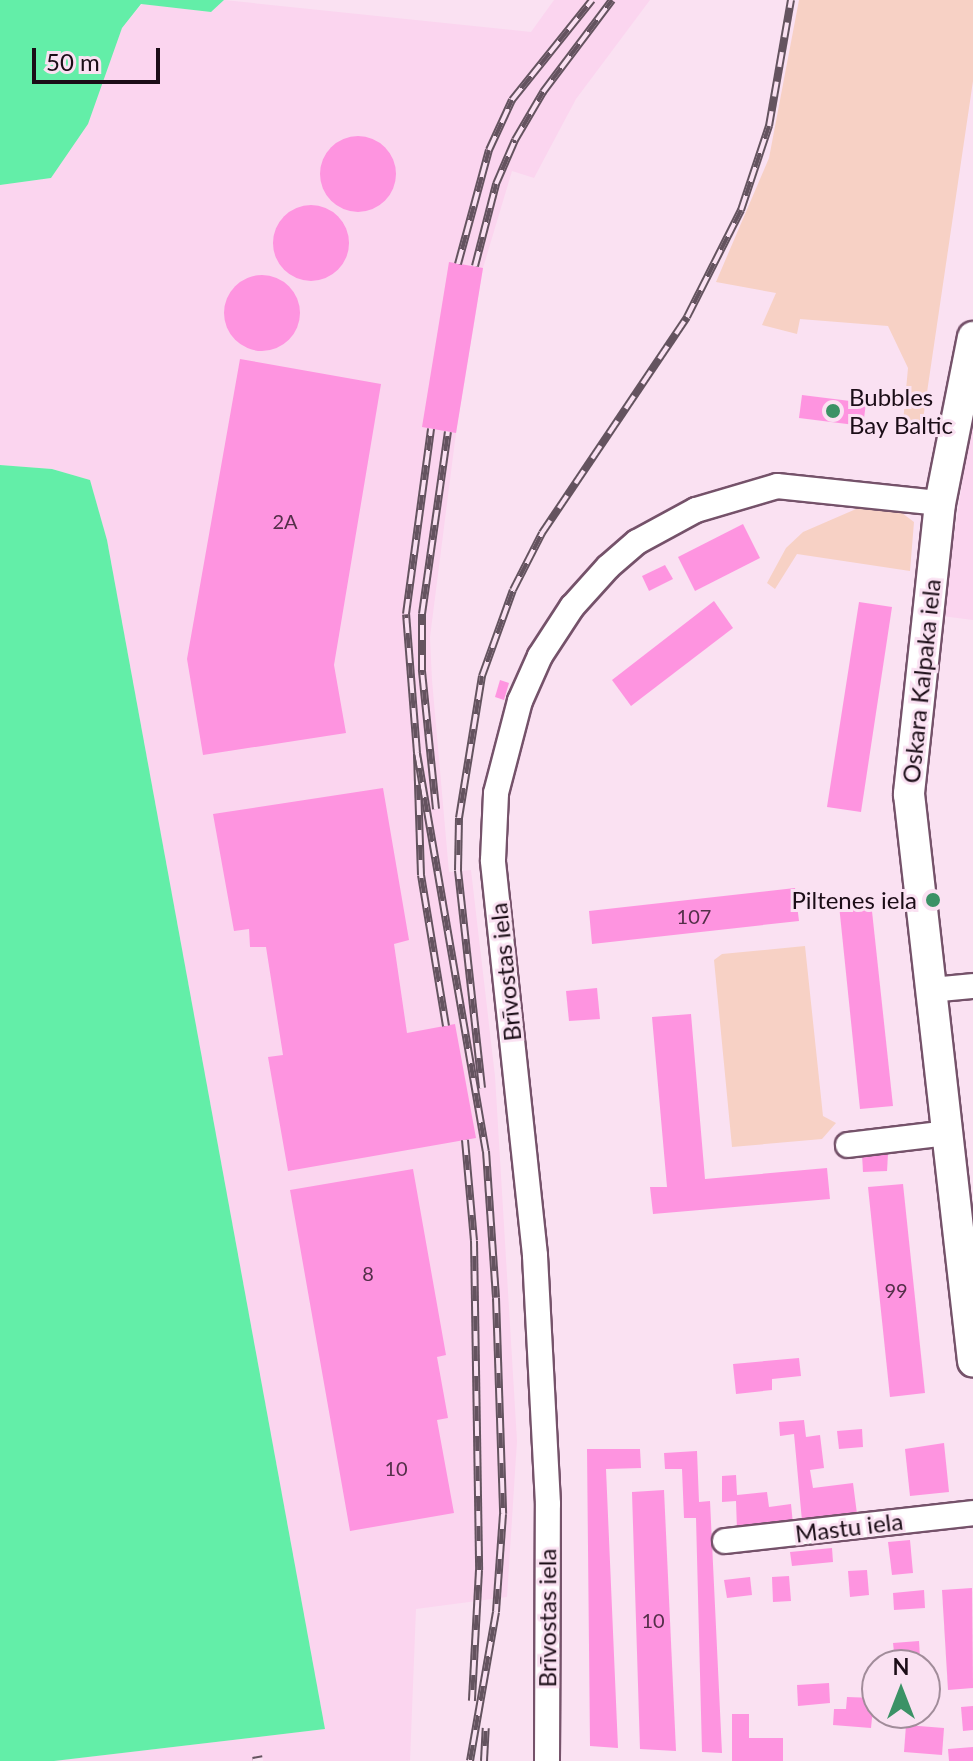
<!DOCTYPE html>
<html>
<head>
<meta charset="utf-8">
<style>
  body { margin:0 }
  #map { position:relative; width:973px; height:1761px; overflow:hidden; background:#fae1f2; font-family:Lato,sans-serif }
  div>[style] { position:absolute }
  .built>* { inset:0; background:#fbd5ef }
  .green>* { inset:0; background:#f7d1c5 }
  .water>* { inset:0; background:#63eea8 }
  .building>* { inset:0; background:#fe94e0 }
  .round { border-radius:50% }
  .roads { filter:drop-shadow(2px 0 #75526a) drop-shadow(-2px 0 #75526a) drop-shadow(0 2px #75526a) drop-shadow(0 -2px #75526a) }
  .minor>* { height:24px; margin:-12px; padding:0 12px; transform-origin:12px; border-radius:12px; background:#fff }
  .major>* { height:30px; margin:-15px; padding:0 15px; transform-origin:15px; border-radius:15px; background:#fff }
  .rail>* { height:8px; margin-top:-4px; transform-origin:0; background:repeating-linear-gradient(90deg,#fae1f2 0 15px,#64535f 0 30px); box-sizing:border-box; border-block:2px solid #64535f }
  .dots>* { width:22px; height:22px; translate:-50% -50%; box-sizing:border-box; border:4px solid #fae1f2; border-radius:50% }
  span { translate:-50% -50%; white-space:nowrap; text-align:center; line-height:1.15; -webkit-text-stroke:6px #fae1f2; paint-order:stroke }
  .number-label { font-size:20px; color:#542f49 }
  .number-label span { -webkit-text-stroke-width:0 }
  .poi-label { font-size:24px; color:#1b0d17 }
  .left { translate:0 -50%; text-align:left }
  .right { translate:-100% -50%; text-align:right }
  .street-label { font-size:24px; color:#1b0d17 }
  .north { position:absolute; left:861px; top:1649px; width:80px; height:80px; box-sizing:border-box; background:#fae1f2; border:2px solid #a18c9a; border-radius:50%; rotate:0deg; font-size:22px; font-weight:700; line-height:32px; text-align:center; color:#1b0d17 }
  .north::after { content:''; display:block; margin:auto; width:28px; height:36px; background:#3b9266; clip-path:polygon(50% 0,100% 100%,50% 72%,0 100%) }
  .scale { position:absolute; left:32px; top:48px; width:128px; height:36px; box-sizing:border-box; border:4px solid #1b0d17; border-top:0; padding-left:10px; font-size:24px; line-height:28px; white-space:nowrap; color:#1b0d17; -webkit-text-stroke:6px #fae1f2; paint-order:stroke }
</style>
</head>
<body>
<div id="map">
  <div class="built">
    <div style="clip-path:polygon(224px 0,531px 32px,554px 0,650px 0,576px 99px,534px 178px,512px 171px,483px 268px,456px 433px,430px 637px,432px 680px,449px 872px,471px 870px,495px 1076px,517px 1441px,507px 1597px,416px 1609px,410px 1761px,54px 1761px,325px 1729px,107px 540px,90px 480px,52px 469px,0 465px,0 185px,51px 178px,122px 28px,142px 4px,211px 12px)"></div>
    <div style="clip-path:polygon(973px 412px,973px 620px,942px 616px)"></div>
  </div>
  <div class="green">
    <div style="clip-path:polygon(799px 0,973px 0,973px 81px,921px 433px,902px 433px,908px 368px,888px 326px,800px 319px,797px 334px,762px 325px,776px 293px,716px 282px,769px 158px)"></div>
    <div style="clip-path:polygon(863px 506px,898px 510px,914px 522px,910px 571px,797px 554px,775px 589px,767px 583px,786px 548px,803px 532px)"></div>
    <div style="clip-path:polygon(805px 946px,823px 1116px,836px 1123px,822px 1139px,732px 1147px,714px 960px,722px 954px)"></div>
  </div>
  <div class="water">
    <div style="clip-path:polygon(0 0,224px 0,211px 12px,141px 4px,122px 28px,88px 124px,51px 178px,0 185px)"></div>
    <div style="clip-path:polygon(0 465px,52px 469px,90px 480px,107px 540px,325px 1729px,54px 1761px,0 1761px)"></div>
  </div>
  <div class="building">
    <div class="round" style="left:320px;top:136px;width:76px;height:76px"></div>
    <div class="round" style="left:273px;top:205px;width:76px;height:76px"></div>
    <div style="clip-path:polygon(449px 262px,483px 268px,456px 433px,422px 427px)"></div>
    <div class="round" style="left:224px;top:275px;width:76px;height:76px"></div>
    <div style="clip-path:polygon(240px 359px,381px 384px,334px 665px,346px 733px,203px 755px,187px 659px)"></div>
    <div style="clip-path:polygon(802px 395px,866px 403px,863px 426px,799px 418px)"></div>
    <div style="clip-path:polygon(743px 524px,760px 558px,695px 591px,678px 557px)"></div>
    <div style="clip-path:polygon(665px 565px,673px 579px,649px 591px,642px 576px)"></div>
    <div style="clip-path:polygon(714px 601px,733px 628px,631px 706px,612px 680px)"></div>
    <div style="clip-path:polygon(859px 602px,892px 607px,861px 812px,827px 807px)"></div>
    <div style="clip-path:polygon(500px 680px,509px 683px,504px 700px,495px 697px)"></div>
    <div style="clip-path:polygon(383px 788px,409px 940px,394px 944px,407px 1033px,455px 1024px,476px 1138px,288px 1171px,268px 1057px,283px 1055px,266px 947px,250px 947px,249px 929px,234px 931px,213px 814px)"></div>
    <div style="clip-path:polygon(795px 888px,799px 921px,592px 944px,589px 911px)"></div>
    <div style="clip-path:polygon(871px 902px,893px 1106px,860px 1109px,839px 905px)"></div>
    <div style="clip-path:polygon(597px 988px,600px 1019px,569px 1021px,566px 991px)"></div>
    <div style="clip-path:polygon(691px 1014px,705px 1179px,827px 1168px,830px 1199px,653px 1214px,650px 1187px,667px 1187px,652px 1017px)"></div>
    <div style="clip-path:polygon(862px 1154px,888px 1154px,887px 1171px,863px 1172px)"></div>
    <div style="clip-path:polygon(413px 1169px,446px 1355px,437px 1357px,448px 1418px,437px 1420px,454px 1513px,350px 1531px,290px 1190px)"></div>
    <div style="clip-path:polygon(903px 1184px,925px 1393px,890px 1397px,868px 1187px)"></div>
    <div style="clip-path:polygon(799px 1358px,801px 1376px,772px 1379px,772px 1390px,736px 1394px,733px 1364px)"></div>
    <div style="clip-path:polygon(804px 1420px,806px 1437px,820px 1435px,824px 1468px,810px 1470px,813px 1488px,853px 1483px,857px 1514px,802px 1521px,794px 1434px,780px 1436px,779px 1422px)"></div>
    <div style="clip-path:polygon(862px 1429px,863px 1447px,839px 1449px,837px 1431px)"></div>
    <div style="clip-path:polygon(944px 1443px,949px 1492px,910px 1496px,905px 1449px)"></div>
    <div style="clip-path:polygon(587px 1449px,640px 1449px,641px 1468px,606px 1469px,618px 1748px,590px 1746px)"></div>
    <div style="clip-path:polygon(697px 1451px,699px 1502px,710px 1501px,722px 1753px,702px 1752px,696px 1518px,684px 1518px,682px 1469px,665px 1469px,664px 1453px)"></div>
    <div style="clip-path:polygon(736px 1475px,737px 1495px,767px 1492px,769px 1507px,791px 1504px,793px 1524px,737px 1530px,736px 1501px,722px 1502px,722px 1476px)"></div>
    <div style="clip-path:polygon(664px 1490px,676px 1751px,640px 1749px,632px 1492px)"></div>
    <div style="clip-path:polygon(910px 1540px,913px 1573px,892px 1575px,888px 1542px)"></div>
    <div style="clip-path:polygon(832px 1548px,833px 1562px,792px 1566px,790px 1552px)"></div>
    <div style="clip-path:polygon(867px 1570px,869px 1595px,850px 1597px,848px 1571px)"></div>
    <div style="clip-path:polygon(789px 1576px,791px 1601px,773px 1602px,772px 1577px)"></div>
    <div style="clip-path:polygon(750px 1577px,752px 1595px,727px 1598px,724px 1580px)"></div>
    <div style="clip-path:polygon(972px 1588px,973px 1688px,948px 1690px,942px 1590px)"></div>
    <div style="clip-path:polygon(924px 1590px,925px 1608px,894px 1610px,893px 1593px)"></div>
    <div style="clip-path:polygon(919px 1641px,920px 1658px,895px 1661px,893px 1643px)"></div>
    <div style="clip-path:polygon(829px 1683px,830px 1703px,798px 1706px,797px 1685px)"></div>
    <div style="clip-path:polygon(847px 1697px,874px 1698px,871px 1728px,833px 1725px,834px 1709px,846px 1709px)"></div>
    <div style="clip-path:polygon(973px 1706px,973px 1730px,963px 1731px,961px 1707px)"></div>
    <div style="clip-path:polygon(732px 1714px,749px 1714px,749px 1738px,783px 1738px,783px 1761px,732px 1761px)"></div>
    <div style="clip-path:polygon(906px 1725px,944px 1728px,942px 1755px,904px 1752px)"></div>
    <div style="clip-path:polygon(973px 1747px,973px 1761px,949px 1761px,948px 1749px)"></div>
  </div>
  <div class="roads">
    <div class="minor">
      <div style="left:931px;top:990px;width:42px;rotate:-5.4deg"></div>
      <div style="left:848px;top:1145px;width:100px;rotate:-6.9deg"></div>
      <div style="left:725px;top:1541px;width:250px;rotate:-6.4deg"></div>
      <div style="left:547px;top:1761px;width:257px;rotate:-89.8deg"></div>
      <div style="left:548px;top:1504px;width:249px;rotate:-93deg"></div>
      <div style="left:535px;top:1255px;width:397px;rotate:-96.1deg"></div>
      <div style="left:493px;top:860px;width:67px;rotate:-87.4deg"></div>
      <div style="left:496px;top:793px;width:95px;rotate:-75.4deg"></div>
      <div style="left:520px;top:701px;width:49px;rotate:-66deg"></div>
      <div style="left:540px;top:656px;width:59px;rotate:-56.9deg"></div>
      <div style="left:572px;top:607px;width:54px;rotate:-48deg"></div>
      <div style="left:608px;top:567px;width:38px;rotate:-41deg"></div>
      <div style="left:637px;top:542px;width:67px;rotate:-28.5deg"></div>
      <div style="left:696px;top:510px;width:84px;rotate:-16.5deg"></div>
      <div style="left:777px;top:486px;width:164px;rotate:6deg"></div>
    </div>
    <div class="major">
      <div style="left:973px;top:337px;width:169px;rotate:101.2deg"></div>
      <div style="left:940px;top:503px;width:293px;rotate:96.1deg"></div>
      <div style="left:909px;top:794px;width:571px;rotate:83.56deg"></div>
    </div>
  </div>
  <div class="rail">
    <div style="left:458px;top:264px;width:118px;rotate:-74.8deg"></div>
    <div style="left:489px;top:150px;width:55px;rotate:-65.3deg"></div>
    <div style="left:512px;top:100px;width:128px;rotate:-51.3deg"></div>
    <div style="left:475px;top:266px;width:85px;rotate:-75.6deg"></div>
    <div style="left:496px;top:184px;width:48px;rotate:-66.6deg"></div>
    <div style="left:515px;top:140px;width:56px;rotate:-59.7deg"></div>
    <div style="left:543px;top:92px;width:115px;rotate:-53.1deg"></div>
    <div style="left:417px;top:753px;width:139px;rotate:-94.5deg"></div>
    <div style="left:406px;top:614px;width:187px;rotate:-82.3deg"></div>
    <div style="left:436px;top:809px;width:140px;rotate:-95.8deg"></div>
    <div style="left:422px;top:670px;width:56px;rotate:-90deg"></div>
    <div style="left:422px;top:614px;width:184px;rotate:-81.9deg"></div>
    <div style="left:446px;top:1026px;width:153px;rotate:-99.4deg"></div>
    <div style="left:421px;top:875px;width:122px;rotate:-91.9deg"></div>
    <div style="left:417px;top:753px;width:404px;rotate:80.2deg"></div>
    <div style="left:486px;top:1151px;width:147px;rotate:86.1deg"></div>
    <div style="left:496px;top:1298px;width:216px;rotate:88.1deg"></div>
    <div style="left:503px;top:1514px;width:98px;rotate:94.1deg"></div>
    <div style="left:496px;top:1612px;width:151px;rotate:99.9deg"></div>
    <div style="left:482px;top:1088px;width:219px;rotate:-96.3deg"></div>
    <div style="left:458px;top:870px;width:52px;rotate:-88.9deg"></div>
    <div style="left:459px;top:818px;width:144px;rotate:-80.8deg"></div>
    <div style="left:482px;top:676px;width:91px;rotate:-70.2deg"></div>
    <div style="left:513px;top:590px;width:64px;rotate:-63deg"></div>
    <div style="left:542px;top:533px;width:260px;rotate:-56.1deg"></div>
    <div style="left:687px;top:317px;width:120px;rotate:-63.2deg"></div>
    <div style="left:741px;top:210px;width:89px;rotate:-71.6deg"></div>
    <div style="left:769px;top:126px;width:128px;rotate:-80.1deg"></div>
    <div style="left:465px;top:1140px;width:101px;rotate:84.9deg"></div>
    <div style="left:474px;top:1241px;width:329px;rotate:89.1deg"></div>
    <div style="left:479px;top:1570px;width:131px;rotate:93.1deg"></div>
    <div style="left:253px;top:1761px;width:10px;rotate:-11deg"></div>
    <div style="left:484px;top:1761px;width:33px;rotate:-87deg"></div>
  </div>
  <div class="dots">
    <div style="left:833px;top:411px;background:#3b9266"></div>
    <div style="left:933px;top:900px;background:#3b9266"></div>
  </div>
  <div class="number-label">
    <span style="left:285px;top:521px">2A</span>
    <span style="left:694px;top:916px">107</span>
    <span style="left:368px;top:1273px">8</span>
    <span style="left:896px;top:1290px">99</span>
    <span style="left:396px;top:1468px">10</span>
    <span style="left:653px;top:1620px">10</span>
  </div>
  <div class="poi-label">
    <span class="left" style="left:849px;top:411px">Bubbles<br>Bay Baltic</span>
    <span class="right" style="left:917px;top:900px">Piltenes iela</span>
  </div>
  <div class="street-label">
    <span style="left:921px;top:681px;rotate:-84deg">Oskara Kalpaka iela</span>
    <span style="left:505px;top:972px;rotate:-96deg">Brīvostas iela</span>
    <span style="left:849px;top:1527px;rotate:-7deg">Mastu iela</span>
    <span style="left:547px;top:1618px;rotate:-90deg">Brīvostas iela</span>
  </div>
  <div class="north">N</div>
  <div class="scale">50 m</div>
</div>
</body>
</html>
